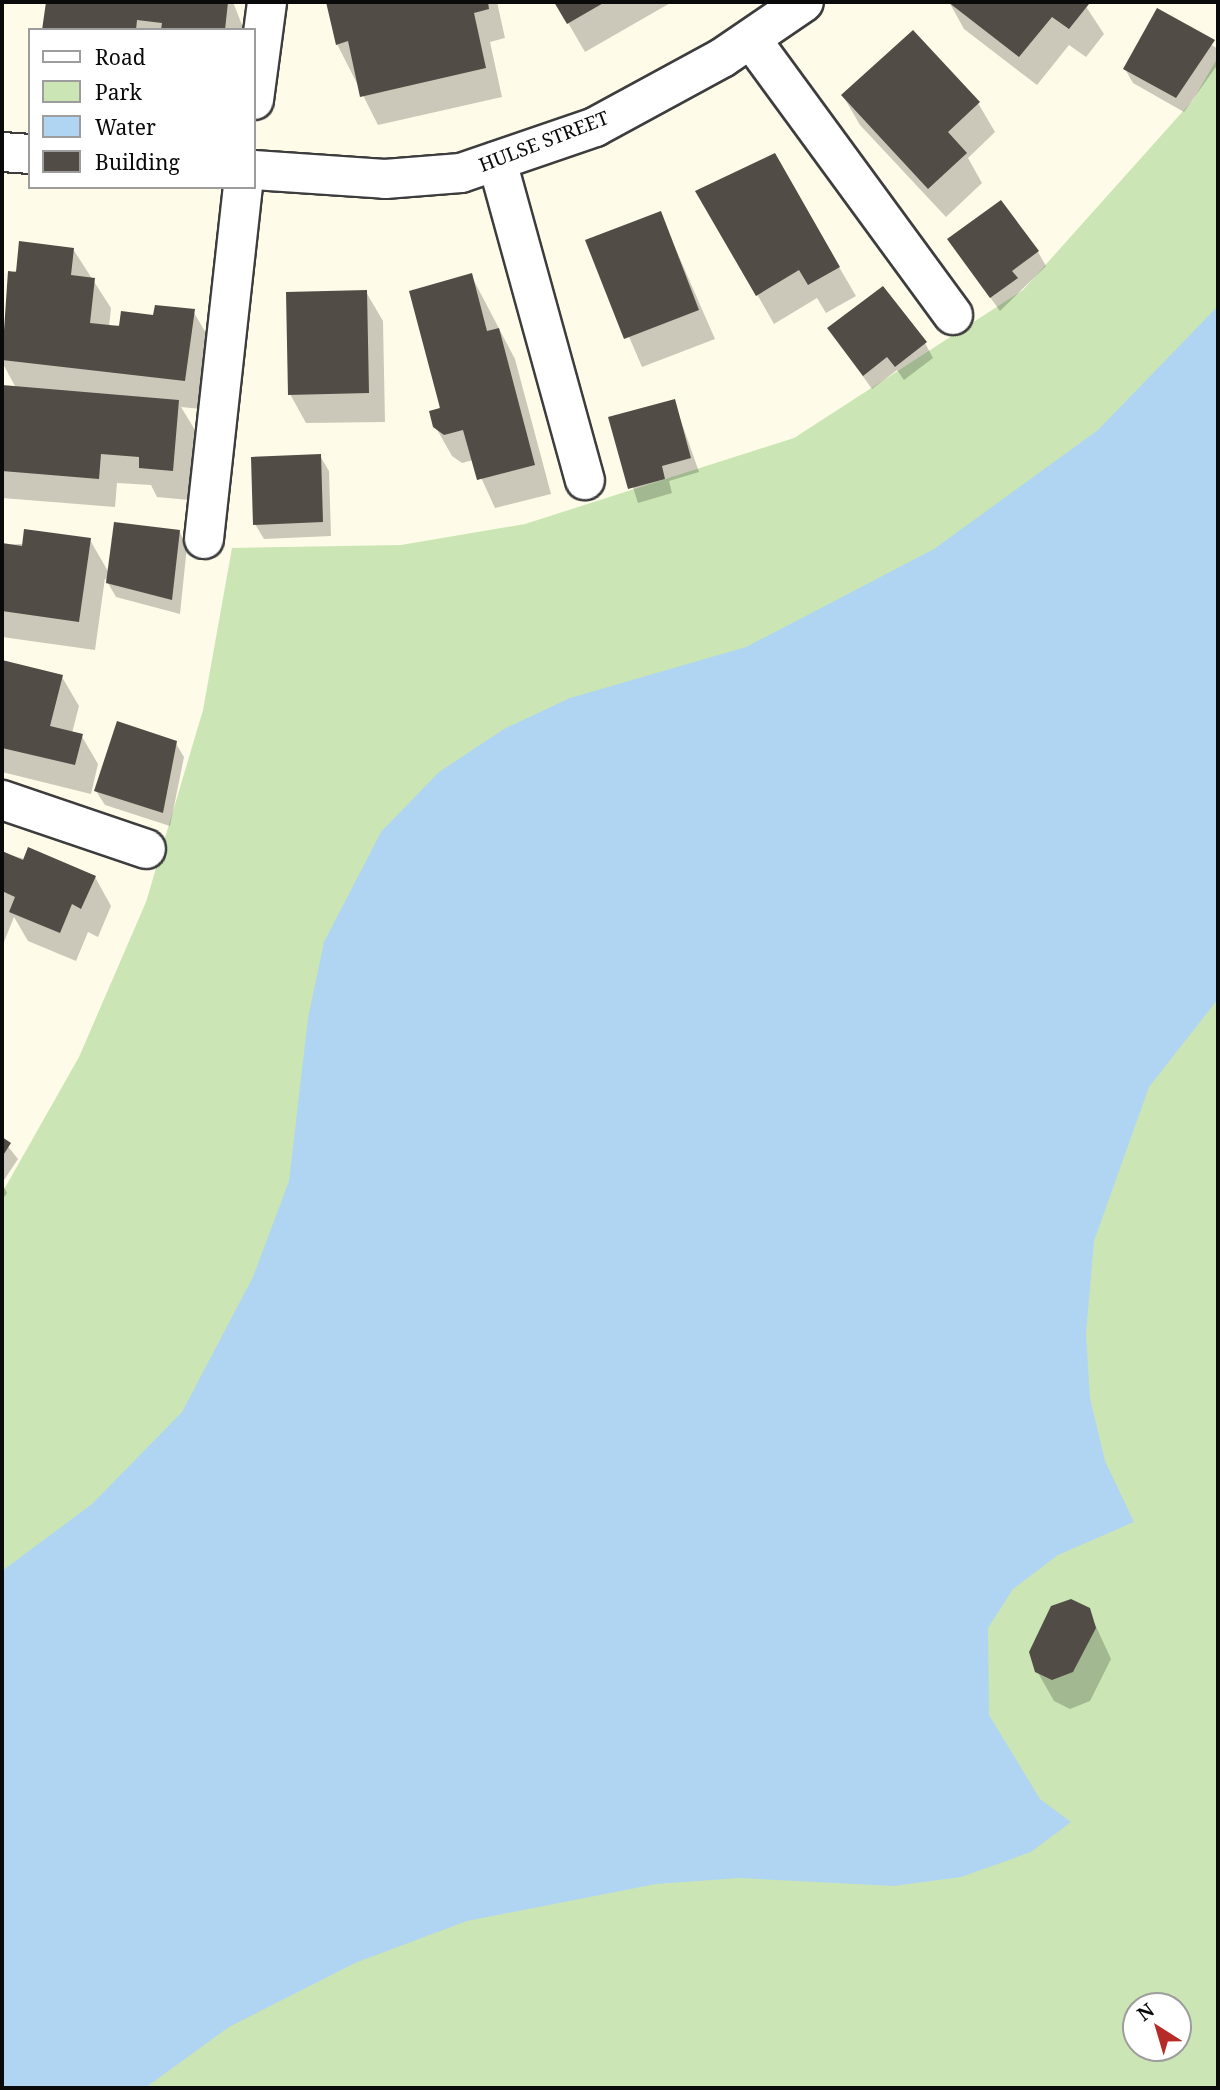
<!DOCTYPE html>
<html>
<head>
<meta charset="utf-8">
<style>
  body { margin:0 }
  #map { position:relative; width:1220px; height:2090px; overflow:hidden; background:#fefbe8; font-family:"Noto Serif",serif }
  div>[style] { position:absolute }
  .green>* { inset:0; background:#cbe6b4 }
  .water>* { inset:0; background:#afd5f3 }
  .shadow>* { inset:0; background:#0003 }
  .building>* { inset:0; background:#524c47 }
  .roads { filter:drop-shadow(2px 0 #3d3d3d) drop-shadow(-2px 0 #3d3d3d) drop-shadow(0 2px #3d3d3d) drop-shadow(0 -2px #3d3d3d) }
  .minor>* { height:38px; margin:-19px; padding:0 19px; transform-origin:19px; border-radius:19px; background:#fff }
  span { translate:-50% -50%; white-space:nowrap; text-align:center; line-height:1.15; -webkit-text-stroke:7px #fff; paint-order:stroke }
  .street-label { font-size:19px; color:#0a0a0a }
  .frame { position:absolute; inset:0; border:4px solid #0a0a0a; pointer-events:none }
  .legend { position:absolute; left:28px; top:28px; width:228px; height:161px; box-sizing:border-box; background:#fff; border:2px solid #9d9d9d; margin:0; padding:9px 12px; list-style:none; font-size:21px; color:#0a0a0a }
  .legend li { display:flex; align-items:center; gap:14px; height:35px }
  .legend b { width:35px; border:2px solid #9d9d9d }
  .north { position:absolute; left:1122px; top:1992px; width:70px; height:70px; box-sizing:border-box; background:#fff; border:2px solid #9d9d9d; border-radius:50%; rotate:323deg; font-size:19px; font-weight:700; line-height:28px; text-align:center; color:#0a0a0a }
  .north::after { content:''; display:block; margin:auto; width:24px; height:32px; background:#b42b28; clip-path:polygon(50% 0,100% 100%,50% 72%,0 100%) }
</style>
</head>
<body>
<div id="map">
  <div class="green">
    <div style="clip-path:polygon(evenodd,1218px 57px,1218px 2088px,2px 2088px,2px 1193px,79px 1057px,146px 902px,203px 710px,232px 548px,401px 545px,525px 524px,794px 438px,1023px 290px,1193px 100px,1218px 57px,1136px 2006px,1178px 2006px,1178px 2048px,1136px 2048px,1136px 2006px)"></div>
  </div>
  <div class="water">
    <div style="clip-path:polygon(1218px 306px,1218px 999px,1149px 1087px,1094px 1241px,1086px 1334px,1090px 1398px,1105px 1461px,1134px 1522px,1058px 1555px,1013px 1589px,988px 1628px,989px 1715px,1040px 1799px,1071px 1822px,1031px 1852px,961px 1877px,894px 1886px,740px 1878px,656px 1884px,467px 1921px,355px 1963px,229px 2027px,145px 2088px,2px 2088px,2px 1571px,92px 1504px,182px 1412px,253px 1277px,289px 1181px,308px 1018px,324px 942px,381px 832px,439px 772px,504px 729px,570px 698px,746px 647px,934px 549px,1098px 430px)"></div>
  </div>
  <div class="shadow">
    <div style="clip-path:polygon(47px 2px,233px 2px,244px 30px,44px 30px)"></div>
    <div style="clip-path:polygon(328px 2px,497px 2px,505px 38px,490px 42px,502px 97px,378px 125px,337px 44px)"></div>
    <div style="clip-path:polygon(556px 2px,672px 2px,585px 52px)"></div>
    <div style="clip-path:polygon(949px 2px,1083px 2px,1104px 34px,1086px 57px,1069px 45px,1037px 85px,964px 29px)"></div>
    <div style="clip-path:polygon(1157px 10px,1218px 49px,1218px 64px,1184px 112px,1133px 83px,1125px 69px)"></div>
    <div style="clip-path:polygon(843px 96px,978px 103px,995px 132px,968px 158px,982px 183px,946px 217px,860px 125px)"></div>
    <div style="clip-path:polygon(774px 156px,856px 296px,826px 313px,817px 298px,774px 324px,698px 191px)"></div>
    <div style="clip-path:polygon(660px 213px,715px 339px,642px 367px,588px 241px)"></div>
    <div style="clip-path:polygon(949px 240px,1038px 252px,1046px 266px,1000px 311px)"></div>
    <div style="clip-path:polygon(73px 249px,111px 308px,109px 327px,193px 311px,210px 340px,201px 409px,181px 407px,195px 430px,189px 500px,157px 497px,151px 485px,117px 483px,115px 507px,2px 498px,2px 387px,16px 388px,2px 362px,10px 273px)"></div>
    <div style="clip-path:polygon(471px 275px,515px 359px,551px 494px,495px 508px,473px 460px,462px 463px,452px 456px,435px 426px)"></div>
    <div style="clip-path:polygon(366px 292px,383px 321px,385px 422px,306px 423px,290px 394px)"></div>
    <div style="clip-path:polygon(829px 329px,925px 343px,933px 358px,904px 380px,897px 370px,872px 389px)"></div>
    <div style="clip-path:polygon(674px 401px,699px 472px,669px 481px,672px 493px,638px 503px,611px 419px)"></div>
    <div style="clip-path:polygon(320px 456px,329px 471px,331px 536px,264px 539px,255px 524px)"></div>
    <div style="clip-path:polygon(179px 531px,187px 546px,180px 614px,116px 597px,105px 578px,95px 650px,2px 637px,2px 545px,90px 540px,109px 573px)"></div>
    <div style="clip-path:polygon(2px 662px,62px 677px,79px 706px,72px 733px,81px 735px,98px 764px,91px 794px,2px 772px)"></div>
    <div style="clip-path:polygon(175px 742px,184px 757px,170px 826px,105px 805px,96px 791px)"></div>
    <div style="clip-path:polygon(2px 853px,95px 877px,111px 906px,98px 937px,88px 932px,76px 961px,28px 941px,14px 917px,2px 947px)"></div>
    <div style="clip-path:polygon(2px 1139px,18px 1159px,2px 1183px,7px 1193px,2px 1200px)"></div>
    <div style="clip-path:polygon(1088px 1609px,1111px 1659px,1090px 1701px,1070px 1709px,1054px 1701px,1037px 1671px)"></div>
  </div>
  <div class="building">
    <div style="clip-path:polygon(46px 2px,228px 2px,225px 30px,161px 30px,162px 23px,137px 20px,136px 30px,42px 30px)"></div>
    <div style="clip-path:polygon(326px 2px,488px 2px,489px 9px,474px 13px,486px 68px,360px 97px,348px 41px,336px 45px)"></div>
    <div style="clip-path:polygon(554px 2px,605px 2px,567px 24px)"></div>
    <div style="clip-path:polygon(948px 2px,1086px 2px,1089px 4px,1069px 29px,1052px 17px,1019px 57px)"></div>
    <div style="clip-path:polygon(1157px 8px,1215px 40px,1176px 98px,1123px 69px)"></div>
    <div style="clip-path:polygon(913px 30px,980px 102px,948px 132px,967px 153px,928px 189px,841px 95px)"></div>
    <div style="clip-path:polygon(775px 153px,840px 267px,808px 285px,799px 270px,756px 296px,695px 191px)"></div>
    <div style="clip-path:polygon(1001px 200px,1039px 251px,1012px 271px,1018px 278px,990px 298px,947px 239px)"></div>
    <div style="clip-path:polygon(661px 211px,699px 310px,624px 339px,585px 240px)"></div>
    <div style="clip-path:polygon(19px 241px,74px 248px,71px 275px,95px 278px,90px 323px,119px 326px,121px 311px,153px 315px,155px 305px,195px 309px,185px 381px,2px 360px,8px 271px,16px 272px)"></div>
    <div style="clip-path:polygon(472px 273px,487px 331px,499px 328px,535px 465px,477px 480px,463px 430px,444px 435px,433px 427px,429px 411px,440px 408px,409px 291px)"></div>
    <div style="clip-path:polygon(883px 286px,927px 342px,895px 367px,887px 357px,863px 376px,827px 328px)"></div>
    <div style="clip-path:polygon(367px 290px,369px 393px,288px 395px,286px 292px)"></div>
    <div style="clip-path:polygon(2px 385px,179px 400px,173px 471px,139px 468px,139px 457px,101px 454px,99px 479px,2px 471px)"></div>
    <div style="clip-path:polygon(675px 399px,691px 458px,662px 466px,665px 479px,628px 489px,608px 417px)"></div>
    <div style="clip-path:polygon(321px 454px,323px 522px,253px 525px,251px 457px)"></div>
    <div style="clip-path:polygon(114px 522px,180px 530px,172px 600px,106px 583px)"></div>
    <div style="clip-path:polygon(24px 529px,91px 538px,79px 622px,2px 611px,2px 543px,22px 546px)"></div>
    <div style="clip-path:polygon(2px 660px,63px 675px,50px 726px,83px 734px,75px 765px,2px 748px)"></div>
    <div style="clip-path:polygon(117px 721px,177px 741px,163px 813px,94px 791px)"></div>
    <div style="clip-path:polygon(28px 847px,96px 876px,81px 909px,72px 904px,60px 933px,9px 912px,15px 897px,2px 891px,2px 851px,23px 860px)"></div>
    <div style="clip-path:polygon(2px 1137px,11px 1143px,2px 1157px)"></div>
    <div style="clip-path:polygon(1071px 1599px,1090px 1608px,1096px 1628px,1073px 1672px,1052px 1680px,1035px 1672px,1029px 1652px,1051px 1606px)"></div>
  </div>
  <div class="roads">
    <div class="minor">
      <div style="left:751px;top:39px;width:342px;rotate:53.8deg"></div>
      <div style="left:254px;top:100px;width:99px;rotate:-82.4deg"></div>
      <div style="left:2px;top:152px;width:28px;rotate:4deg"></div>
      <div style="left:497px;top:161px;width:331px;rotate:74.6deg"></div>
      <div style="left:254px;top:170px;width:131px;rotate:3.9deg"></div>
      <div style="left:385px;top:179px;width:76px;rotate:-4.5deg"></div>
      <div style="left:461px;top:173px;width:142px;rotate:-18.9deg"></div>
      <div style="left:595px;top:127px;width:145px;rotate:-28.5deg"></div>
      <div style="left:722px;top:58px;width:99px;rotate:-34.3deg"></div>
      <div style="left:204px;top:539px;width:354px;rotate:-83.7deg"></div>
      <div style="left:2px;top:800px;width:152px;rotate:18.8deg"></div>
    </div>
  </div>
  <div class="street-label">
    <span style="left:544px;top:142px;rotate:-21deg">HULSE STREET</span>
  </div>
  <div class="frame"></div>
  <ul class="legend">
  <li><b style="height:9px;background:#fff"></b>Road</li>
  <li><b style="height:19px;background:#cbe6b4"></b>Park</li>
  <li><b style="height:19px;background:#afd5f3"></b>Water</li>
  <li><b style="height:19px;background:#524c47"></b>Building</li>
  </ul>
  <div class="north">N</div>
</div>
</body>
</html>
